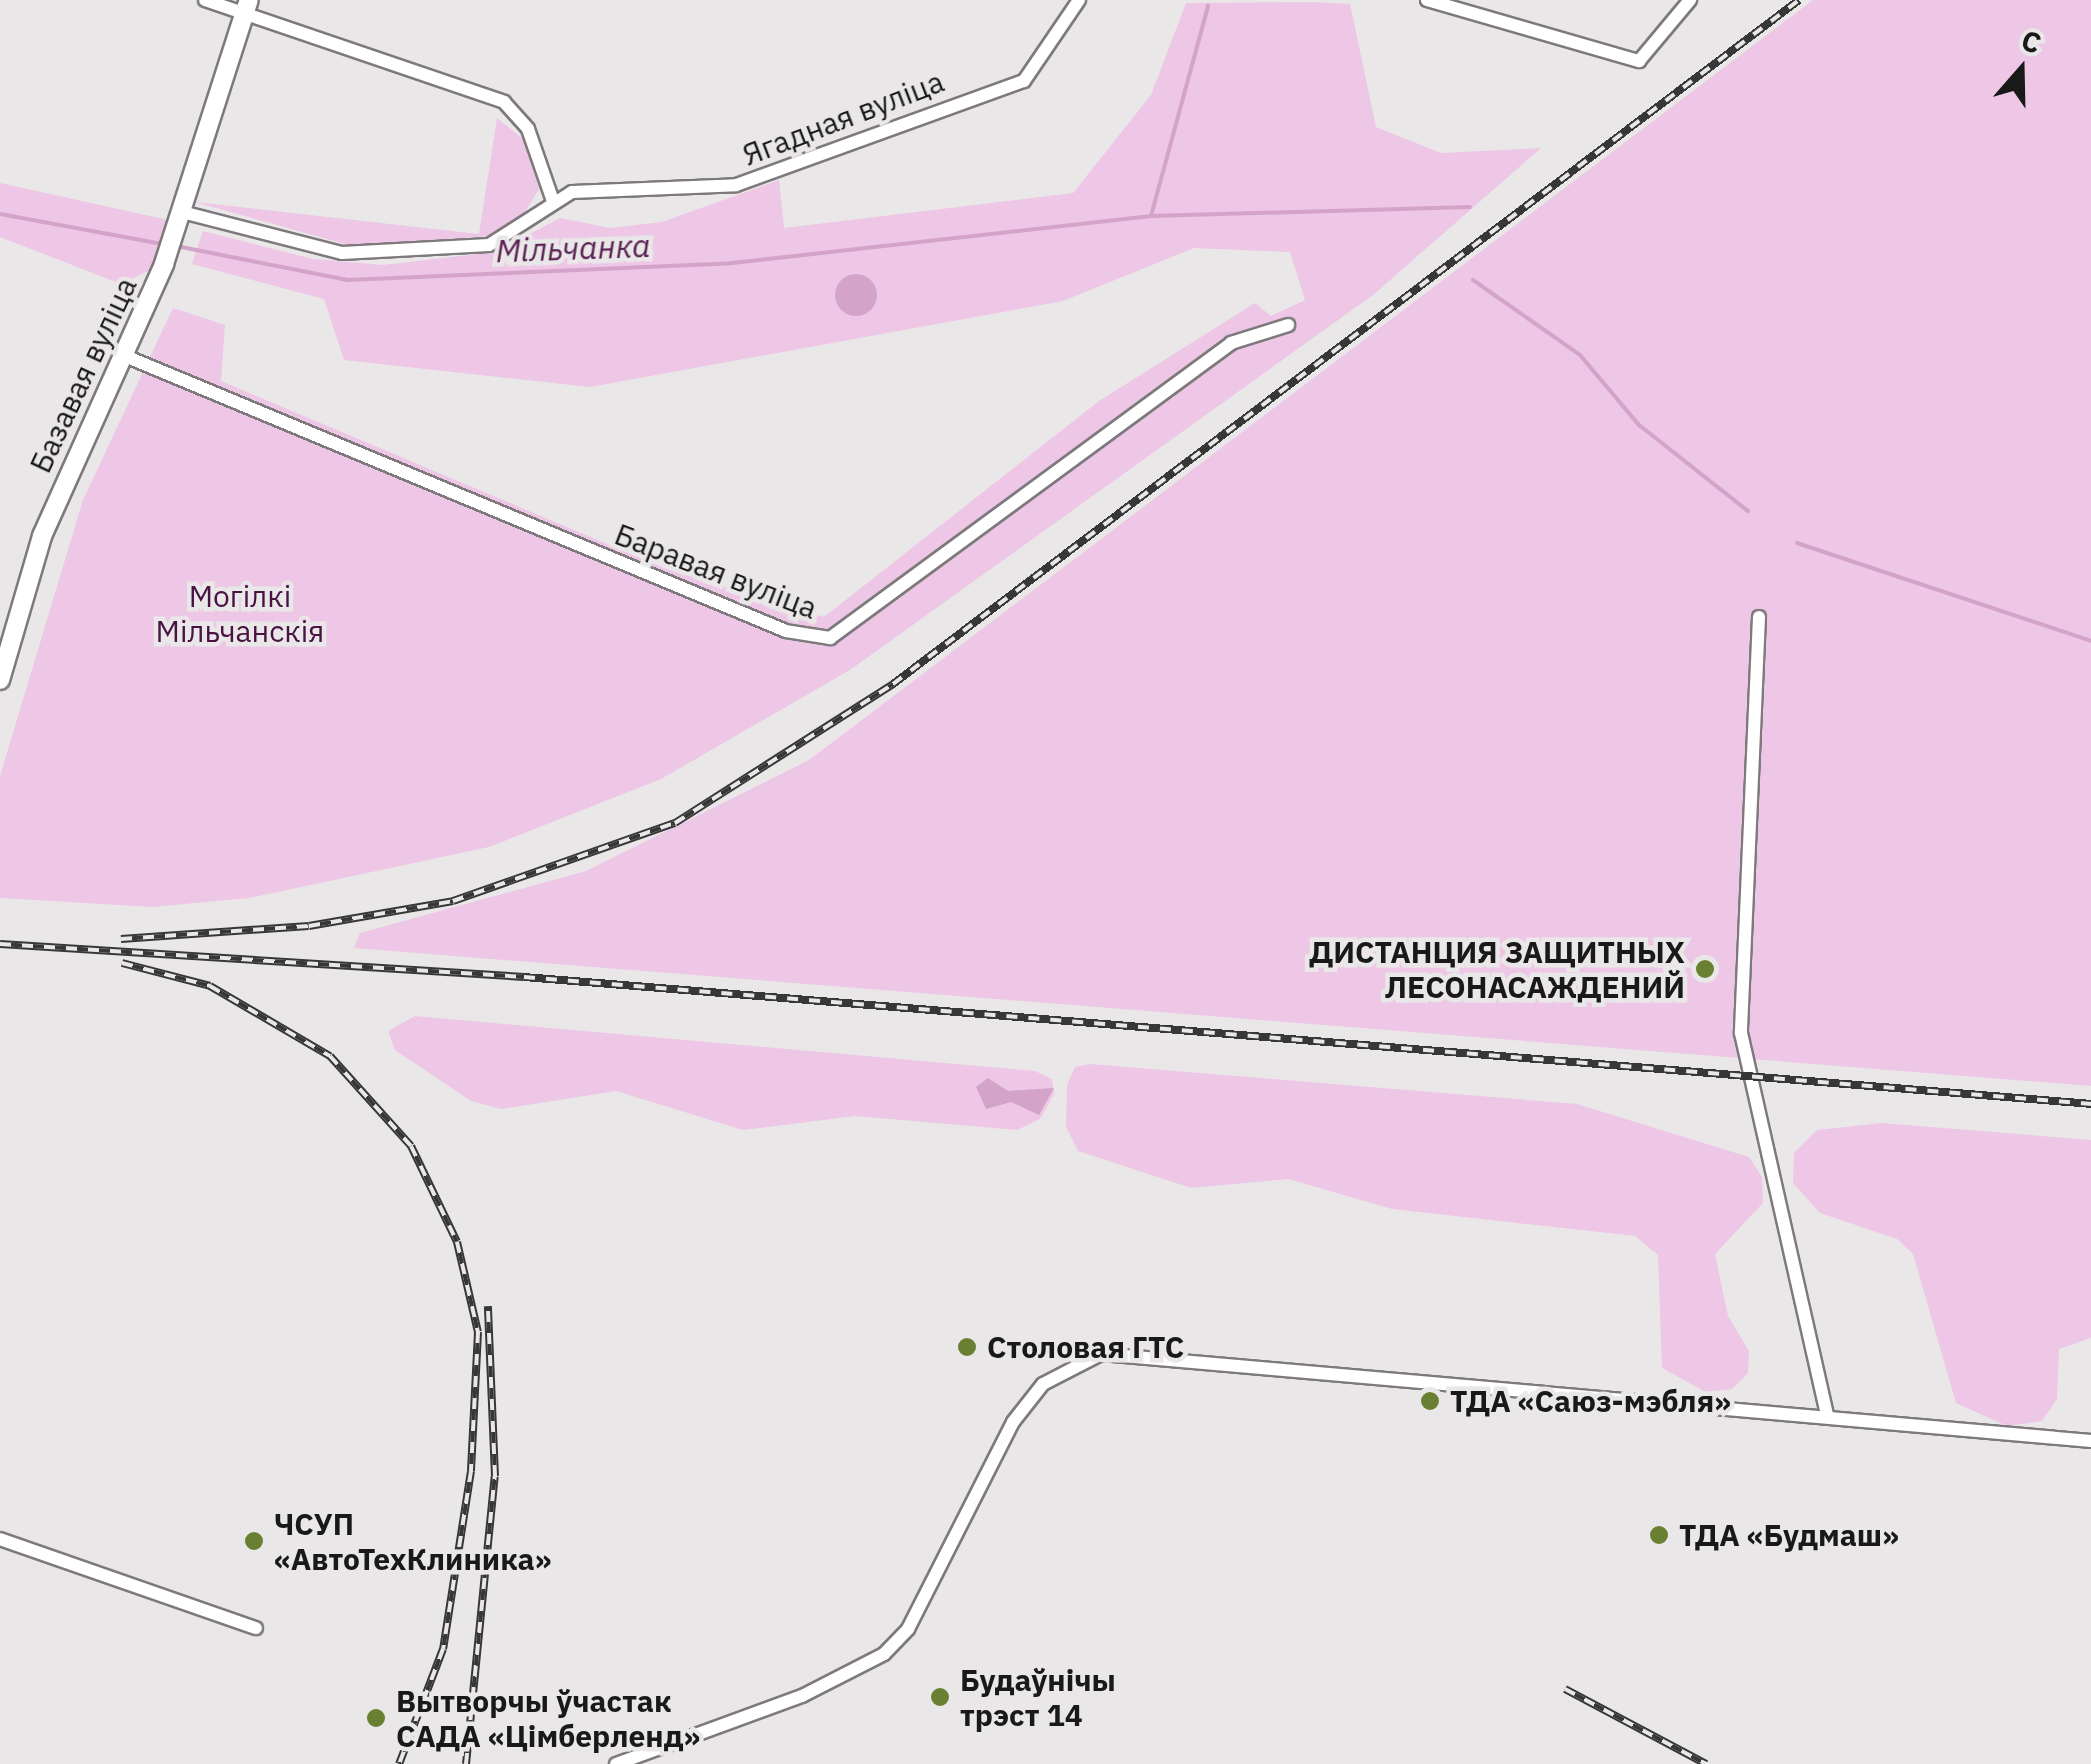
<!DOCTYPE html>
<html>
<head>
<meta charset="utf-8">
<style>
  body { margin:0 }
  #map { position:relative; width:2091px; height:1764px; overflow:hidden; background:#eae7e9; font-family:"IBM Plex Sans",sans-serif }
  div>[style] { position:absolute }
  .green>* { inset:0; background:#edc7e5 }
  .water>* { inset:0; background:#d3a3c9 }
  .round { border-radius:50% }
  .stream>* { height:4px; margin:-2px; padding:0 2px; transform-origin:2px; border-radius:2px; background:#d3a3c9 }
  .roads { filter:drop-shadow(2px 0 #7d797c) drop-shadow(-2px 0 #7d797c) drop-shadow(0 2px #7d797c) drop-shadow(0 -2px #7d797c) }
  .street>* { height:12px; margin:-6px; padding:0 6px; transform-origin:6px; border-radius:6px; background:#fff }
  .secondary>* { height:18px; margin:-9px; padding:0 9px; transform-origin:9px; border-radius:9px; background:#fff }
  .rail>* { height:8px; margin-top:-4px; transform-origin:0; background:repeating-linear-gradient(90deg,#eae7e9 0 11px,#383738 0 22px); box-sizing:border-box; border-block:2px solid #383738 }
  .dots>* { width:28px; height:28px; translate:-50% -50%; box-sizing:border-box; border:5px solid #eae7e9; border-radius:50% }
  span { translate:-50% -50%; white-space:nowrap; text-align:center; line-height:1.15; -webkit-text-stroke:9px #eae7e9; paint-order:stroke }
  .street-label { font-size:30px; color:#1a191a }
  .park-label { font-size:30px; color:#4a1143 }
  .poi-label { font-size:30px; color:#1a191a; font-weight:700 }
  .right { translate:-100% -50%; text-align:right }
  .left { translate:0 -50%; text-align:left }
  .water-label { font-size:32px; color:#5a2152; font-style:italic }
  .north { position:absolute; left:1971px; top:20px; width:100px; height:100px; -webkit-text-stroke:8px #eae7e9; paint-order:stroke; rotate:20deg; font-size:28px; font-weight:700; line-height:40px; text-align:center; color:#1a191a }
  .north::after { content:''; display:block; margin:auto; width:35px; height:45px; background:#1a191a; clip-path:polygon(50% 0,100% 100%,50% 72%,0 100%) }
</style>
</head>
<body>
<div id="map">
  <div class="green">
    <div style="clip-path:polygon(1813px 0,2091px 0,2091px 1086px,354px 948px,360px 933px,586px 871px,809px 760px)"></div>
    <div style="clip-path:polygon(1313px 2px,1350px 4px,1376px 127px,1441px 153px,1541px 148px,1373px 295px,850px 670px,661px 779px,489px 847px,249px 898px,152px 907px,0 898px,0 776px,83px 500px,173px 308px,225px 325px,221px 381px,664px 568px,824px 617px,1099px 401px,1255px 303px,1271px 316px,1305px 300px,1290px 252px,1194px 248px,1063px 301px,590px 387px,344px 360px,324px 299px,192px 264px,203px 231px,313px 259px,383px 265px,495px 252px,560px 218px,610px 228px,662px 222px,779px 180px,784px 228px,1073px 193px,1151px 95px,1186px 3px)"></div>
    <div style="clip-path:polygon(497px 118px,528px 143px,539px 189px,520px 220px,493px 236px,348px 245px,195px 202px,479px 234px)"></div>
    <div style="clip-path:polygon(0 183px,168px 220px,150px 270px,121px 284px,0 237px)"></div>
    <div style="clip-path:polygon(415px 1016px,1035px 1071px,1052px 1079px,1054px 1094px,1040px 1119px,1017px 1130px,855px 1116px,743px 1130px,616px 1091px,501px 1109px,471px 1101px,395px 1050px,388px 1031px)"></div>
    <div style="clip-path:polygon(1090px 1064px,1577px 1104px,1749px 1157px,1762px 1177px,1763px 1203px,1715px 1254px,1728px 1316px,1749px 1351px,1748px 1373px,1732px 1389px,1706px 1392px,1662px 1368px,1658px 1255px,1635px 1236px,1392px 1209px,1288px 1179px,1191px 1188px,1078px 1151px,1066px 1127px,1067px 1085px,1075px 1067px)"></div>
    <div style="clip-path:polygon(1882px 1123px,2091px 1140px,2091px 1338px,2059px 1349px,2057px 1399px,2042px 1421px,2007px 1426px,1956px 1403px,1913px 1254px,1897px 1239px,1820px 1213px,1793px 1183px,1794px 1153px,1817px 1130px)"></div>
  </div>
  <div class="water">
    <div class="round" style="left:835px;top:274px;width:42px;height:42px"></div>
    <div style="clip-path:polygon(988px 1078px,1008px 1091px,1054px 1088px,1039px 1115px,1011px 1102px,986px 1109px,976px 1087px)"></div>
  </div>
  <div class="stream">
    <div style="left:0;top:214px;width:165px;rotate:10.5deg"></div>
    <div style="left:1151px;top:216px;width:218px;rotate:-74.8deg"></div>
    <div style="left:176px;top:246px;width:175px;rotate:11.2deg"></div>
    <div style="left:348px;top:280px;width:384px;rotate:-2.5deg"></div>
    <div style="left:732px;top:263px;width:422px;rotate:-6.4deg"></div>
    <div style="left:1151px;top:216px;width:319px;rotate:-1.6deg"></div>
    <div style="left:1473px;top:280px;width:131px;rotate:35deg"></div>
    <div style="left:1580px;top:355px;width:92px;rotate:49.9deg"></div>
    <div style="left:1639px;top:425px;width:139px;rotate:38.3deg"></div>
    <div style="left:1797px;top:543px;width:310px;rotate:18.4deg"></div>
  </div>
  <div class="roads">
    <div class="street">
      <div style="left:205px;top:0;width:316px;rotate:18.8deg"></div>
      <div style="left:504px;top:102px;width:36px;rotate:48deg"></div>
      <div style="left:528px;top:129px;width:76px;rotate:70.9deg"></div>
      <div style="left:1427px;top:0;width:221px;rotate:16.1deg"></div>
      <div style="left:1639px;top:61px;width:80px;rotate:-50.1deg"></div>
      <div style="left:182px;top:212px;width:165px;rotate:14.4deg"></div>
      <div style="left:342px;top:253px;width:147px;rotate:-3.1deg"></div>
      <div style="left:489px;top:245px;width:98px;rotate:-32.6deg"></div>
      <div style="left:572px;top:192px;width:164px;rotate:-2.4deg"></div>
      <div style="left:736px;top:185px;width:306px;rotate:-19.9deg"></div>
      <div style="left:1024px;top:81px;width:98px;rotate:-55.8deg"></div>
      <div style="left:125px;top:356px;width:716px;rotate:22.59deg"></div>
      <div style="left:786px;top:631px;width:45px;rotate:9deg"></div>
      <div style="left:830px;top:638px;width:498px;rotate:-36.3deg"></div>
      <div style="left:1231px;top:343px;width:60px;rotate:-17.5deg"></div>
      <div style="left:1759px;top:617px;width:416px;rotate:92.5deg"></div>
      <div style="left:1741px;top:1033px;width:392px;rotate:77.3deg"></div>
      <div style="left:0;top:1539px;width:271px;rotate:19.2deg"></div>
      <div style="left:616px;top:1764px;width:198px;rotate:-20.1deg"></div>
      <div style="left:802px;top:1696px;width:92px;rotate:-27.1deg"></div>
      <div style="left:884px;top:1654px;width:35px;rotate:-46deg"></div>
      <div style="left:908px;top:1629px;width:232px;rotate:-63.1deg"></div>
      <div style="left:1013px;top:1422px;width:48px;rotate:-51.7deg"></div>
      <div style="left:1043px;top:1384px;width:65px;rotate:-27.3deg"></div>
      <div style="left:1101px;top:1354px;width:994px;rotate:5.02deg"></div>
    </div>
    <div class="secondary">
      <div style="left:0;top:680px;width:150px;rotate:-73.7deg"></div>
      <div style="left:42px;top:536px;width:298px;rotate:-65.8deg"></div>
      <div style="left:164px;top:264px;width:277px;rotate:-72.2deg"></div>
    </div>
  </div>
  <div class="rail">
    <div style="left:121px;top:939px;width:188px;rotate:-4deg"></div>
    <div style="left:309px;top:926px;width:146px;rotate:-9.8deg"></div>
    <div style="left:453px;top:901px;width:235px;rotate:-19.4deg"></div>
    <div style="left:675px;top:823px;width:259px;rotate:-32.5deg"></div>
    <div style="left:893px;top:684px;width:1135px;rotate:-37.05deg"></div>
    <div style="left:0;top:944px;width:525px;rotate:3.6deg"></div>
    <div style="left:524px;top:977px;width:1572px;rotate:4.63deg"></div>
    <div style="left:122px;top:963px;width:91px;rotate:14.6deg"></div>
    <div style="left:210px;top:986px;width:139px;rotate:30.3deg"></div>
    <div style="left:330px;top:1056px;width:121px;rotate:48deg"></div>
    <div style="left:411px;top:1146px;width:106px;rotate:64.4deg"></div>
    <div style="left:457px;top:1242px;width:92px;rotate:76.9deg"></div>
    <div style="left:478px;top:1332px;width:139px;rotate:92.9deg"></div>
    <div style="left:471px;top:1471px;width:180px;rotate:98.9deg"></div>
    <div style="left:443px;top:1649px;width:123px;rotate:110.9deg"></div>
    <div style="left:1565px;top:1689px;width:160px;rotate:28deg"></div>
    <div style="left:466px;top:1764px;width:289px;rotate:-84.3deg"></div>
    <div style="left:495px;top:1476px;width:170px;rotate:-92.4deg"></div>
  </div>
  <div class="dots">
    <div style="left:1705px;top:969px;background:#697f31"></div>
    <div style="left:967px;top:1347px;background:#697f31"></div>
    <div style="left:1430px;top:1401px;background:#697f31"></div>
    <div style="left:1659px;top:1535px;background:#697f31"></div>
    <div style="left:254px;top:1541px;background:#697f31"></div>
    <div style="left:940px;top:1697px;background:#697f31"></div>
    <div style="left:376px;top:1718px;background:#697f31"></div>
  </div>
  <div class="street-label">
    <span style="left:843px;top:118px;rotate:-21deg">Ягадная вуліца</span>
    <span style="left:83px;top:375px;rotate:-65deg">Базавая вуліца</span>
    <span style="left:716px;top:571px;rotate:21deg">Баравая вуліца</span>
  </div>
  <div class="park-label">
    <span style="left:240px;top:613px">Могілкі<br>Мільчанскія</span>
  </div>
  <div class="poi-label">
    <span class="right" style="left:1685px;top:969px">ДИСТАНЦИЯ ЗАЩИТНЫХ<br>ЛЕСОНАСАЖДЕНИЙ</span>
    <span class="left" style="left:987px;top:1347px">Столовая ГТС</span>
    <span class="left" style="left:1450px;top:1401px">ТДА «Саюз-мэбля»</span>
    <span class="left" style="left:274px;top:1541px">ЧСУП<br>«АвтоТехКлиника»</span>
    <span class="left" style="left:1679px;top:1535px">ТДА «Будмаш»</span>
    <span class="left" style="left:960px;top:1697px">Будаўнічы<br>трэст 14</span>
    <span class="left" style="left:396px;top:1718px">Вытворчы ўчастак<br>САДА «Цімберленд»</span>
  </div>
  <div class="water-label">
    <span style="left:573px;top:248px;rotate:-2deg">Мільчанка</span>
  </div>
  <div class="north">С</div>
</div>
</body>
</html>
